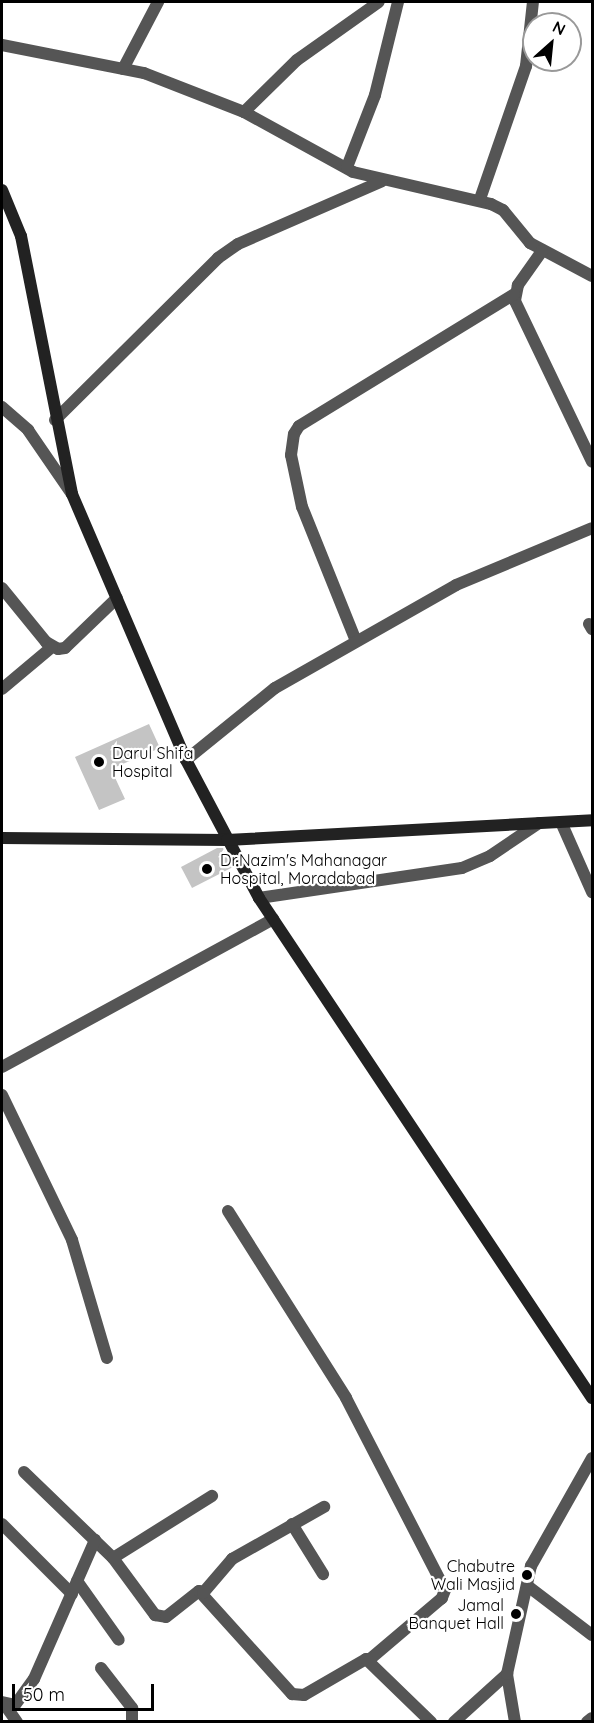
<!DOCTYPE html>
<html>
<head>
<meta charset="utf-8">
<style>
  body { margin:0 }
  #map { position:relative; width:594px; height:1723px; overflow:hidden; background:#fff; font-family:Quicksand,sans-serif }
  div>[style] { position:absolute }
  .building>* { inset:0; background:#c4c4c4 }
  .street>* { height:12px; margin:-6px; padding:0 6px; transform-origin:6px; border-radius:6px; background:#555 }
  .secondary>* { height:12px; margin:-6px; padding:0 6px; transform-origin:6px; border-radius:6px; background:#222 }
  .dots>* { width:16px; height:16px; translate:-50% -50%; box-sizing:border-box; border:3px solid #fff; border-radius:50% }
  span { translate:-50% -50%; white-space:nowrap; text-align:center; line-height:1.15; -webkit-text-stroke:4.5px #fff; paint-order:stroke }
  .poi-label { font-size:16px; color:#000 }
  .left { translate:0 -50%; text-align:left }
  .right { translate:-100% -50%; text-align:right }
  .frame { position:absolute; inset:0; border:3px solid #000; pointer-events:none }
  .north { position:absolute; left:522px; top:12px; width:60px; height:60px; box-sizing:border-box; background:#fff; border:2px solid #999; border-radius:50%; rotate:27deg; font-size:16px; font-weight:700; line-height:24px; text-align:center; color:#000 }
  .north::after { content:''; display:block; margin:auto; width:21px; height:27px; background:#000; clip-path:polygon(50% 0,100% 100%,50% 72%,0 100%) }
  .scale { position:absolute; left:12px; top:1684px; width:142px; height:27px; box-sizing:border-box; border:3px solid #000; border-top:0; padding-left:8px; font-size:18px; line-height:21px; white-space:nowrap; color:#000; -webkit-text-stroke:4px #fff; paint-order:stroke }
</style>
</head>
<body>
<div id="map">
  <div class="building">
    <div style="clip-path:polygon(149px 724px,160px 748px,111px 769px,125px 799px,99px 810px,75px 757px)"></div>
    <div style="clip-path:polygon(217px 848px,223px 848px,233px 867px,192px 888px,181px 867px)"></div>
  </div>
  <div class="street">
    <div style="left:2px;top:45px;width:145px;rotate:11.2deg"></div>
    <div style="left:144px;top:73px;width:107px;rotate:21.3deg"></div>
    <div style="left:244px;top:112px;width:124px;rotate:28.8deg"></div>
    <div style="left:353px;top:172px;width:142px;rotate:13.1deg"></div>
    <div style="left:491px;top:204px;width:13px;rotate:27deg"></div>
    <div style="left:503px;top:210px;width:43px;rotate:50.7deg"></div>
    <div style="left:530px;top:243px;width:70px;rotate:28deg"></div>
    <div style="left:123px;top:69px;width:76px;rotate:-62.4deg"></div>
    <div style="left:244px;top:112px;width:74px;rotate:-44.5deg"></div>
    <div style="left:297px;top:60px;width:100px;rotate:-35.3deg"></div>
    <div style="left:347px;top:167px;width:77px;rotate:-68.7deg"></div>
    <div style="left:375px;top:95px;width:96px;rotate:-76.1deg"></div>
    <div style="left:480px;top:199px;width:141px;rotate:-70.9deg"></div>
    <div style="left:526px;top:66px;width:64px;rotate:-83.8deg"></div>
    <div style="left:542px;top:251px;width:42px;rotate:125.2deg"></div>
    <div style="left:518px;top:285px;width:16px;rotate:101deg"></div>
    <div style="left:515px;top:301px;width:178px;rotate:64.4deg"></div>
    <div style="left:2px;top:407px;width:35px;rotate:41deg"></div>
    <div style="left:28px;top:430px;width:78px;rotate:55.5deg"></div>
    <div style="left:55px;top:420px;width:230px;rotate:-44.8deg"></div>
    <div style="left:218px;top:258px;width:24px;rotate:-35deg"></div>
    <div style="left:238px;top:244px;width:157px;rotate:-23.6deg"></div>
    <div style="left:2px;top:588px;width:70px;rotate:50.8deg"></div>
    <div style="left:46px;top:642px;width:14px;rotate:30deg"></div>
    <div style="left:58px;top:649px;width:7px;rotate:-8deg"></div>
    <div style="left:65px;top:648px;width:72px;rotate:-43.9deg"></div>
    <div style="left:589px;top:624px;width:6px;rotate:59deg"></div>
    <div style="left:356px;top:641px;width:144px;rotate:-111.9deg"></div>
    <div style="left:302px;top:507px;width:53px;rotate:-101.9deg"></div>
    <div style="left:291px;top:455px;width:21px;rotate:-82deg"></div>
    <div style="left:294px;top:434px;width:9px;rotate:-58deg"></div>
    <div style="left:299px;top:426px;width:252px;rotate:-31.5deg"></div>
    <div style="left:2px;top:689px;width:65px;rotate:-40deg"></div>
    <div style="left:186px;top:760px;width:114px;rotate:-39deg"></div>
    <div style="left:275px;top:688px;width:208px;rotate:-29.6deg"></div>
    <div style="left:456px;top:585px;width:147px;rotate:-22.7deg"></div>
    <div style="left:561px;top:822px;width:77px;rotate:66.1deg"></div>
    <div style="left:259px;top:898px;width:205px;rotate:-8.4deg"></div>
    <div style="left:462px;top:868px;width:30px;rotate:-23deg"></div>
    <div style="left:490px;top:856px;width:59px;rotate:-34deg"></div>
    <div style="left:2px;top:1067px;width:309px;rotate:-28.6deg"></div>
    <div style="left:2px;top:1095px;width:161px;rotate:64.2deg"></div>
    <div style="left:72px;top:1240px;width:123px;rotate:73.5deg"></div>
    <div style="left:228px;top:1211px;width:221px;rotate:57.7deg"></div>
    <div style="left:346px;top:1398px;width:216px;rotate:62.7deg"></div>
    <div style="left:445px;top:1590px;width:9px;rotate:111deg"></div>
    <div style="left:442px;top:1598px;width:96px;rotate:139.7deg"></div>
    <div style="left:24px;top:1472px;width:124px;rotate:44deg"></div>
    <div style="left:113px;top:1558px;width:71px;rotate:53.6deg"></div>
    <div style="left:155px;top:1615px;width:11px;rotate:10deg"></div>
    <div style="left:166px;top:1617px;width:42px;rotate:-38.2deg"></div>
    <div style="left:199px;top:1591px;width:139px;rotate:47.9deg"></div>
    <div style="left:292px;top:1694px;width:12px;rotate:5deg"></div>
    <div style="left:304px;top:1695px;width:72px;rotate:-30.1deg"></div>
    <div style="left:366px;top:1659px;width:91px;rotate:44.1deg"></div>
    <div style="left:2px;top:1524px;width:99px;rotate:45deg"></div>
    <div style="left:292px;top:1524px;width:59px;rotate:58.2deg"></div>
    <div style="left:113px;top:1558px;width:117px;rotate:-32.1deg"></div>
    <div style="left:77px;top:1581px;width:72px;rotate:54.6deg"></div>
    <div style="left:529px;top:1587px;width:79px;rotate:37.3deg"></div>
    <div style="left:203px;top:1593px;width:45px;rotate:-49.5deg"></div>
    <div style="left:232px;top:1559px;width:106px;rotate:-29.5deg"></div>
    <div style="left:101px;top:1668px;width:51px;rotate:52.2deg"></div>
    <div style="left:132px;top:1708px;width:14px;rotate:90deg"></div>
    <div style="left:2px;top:1702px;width:13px;rotate:13deg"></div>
    <div style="left:15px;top:1705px;width:32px;rotate:-54deg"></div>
    <div style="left:34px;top:1679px;width:152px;rotate:-66.3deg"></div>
    <div style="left:5px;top:1705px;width:21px;rotate:55deg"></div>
    <div style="left:454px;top:1722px;width:72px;rotate:-42.2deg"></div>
    <div style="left:515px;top:1722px;width:49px;rotate:-99.5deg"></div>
    <div style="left:507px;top:1674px;width:111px;rotate:-77.5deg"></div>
    <div style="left:531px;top:1566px;width:124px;rotate:-60.5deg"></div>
    <div style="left:587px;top:1722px;width:6px;rotate:-39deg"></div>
  </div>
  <div class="secondary">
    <div style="left:2px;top:190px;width:50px;rotate:67.6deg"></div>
    <div style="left:21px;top:236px;width:263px;rotate:78.8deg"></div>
    <div style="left:72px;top:494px;width:289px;rotate:66.8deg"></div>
    <div style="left:186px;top:760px;width:156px;rotate:62.1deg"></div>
    <div style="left:259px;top:898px;width:601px;rotate:56.34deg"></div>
    <div style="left:2px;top:838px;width:225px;rotate:0.5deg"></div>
    <div style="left:227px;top:840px;width:366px;rotate:-3.1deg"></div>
  </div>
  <div class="dots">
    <div style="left:99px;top:762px;background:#000"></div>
    <div style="left:207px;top:869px;background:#000"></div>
    <div style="left:527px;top:1575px;background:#000"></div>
    <div style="left:516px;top:1614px;background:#000"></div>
  </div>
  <div class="poi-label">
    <span class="left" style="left:112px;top:762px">Darul Shifa<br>Hospital</span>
    <span class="left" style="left:220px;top:869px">Dr.Nazim's Mahanagar<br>Hospital, Moradabad</span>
    <span class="right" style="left:515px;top:1575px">Chabutre<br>Wali Masjid</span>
    <span class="right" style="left:504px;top:1614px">Jamal<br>Banquet Hall</span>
  </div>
  <div class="frame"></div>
  <div class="north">N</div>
  <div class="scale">50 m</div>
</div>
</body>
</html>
